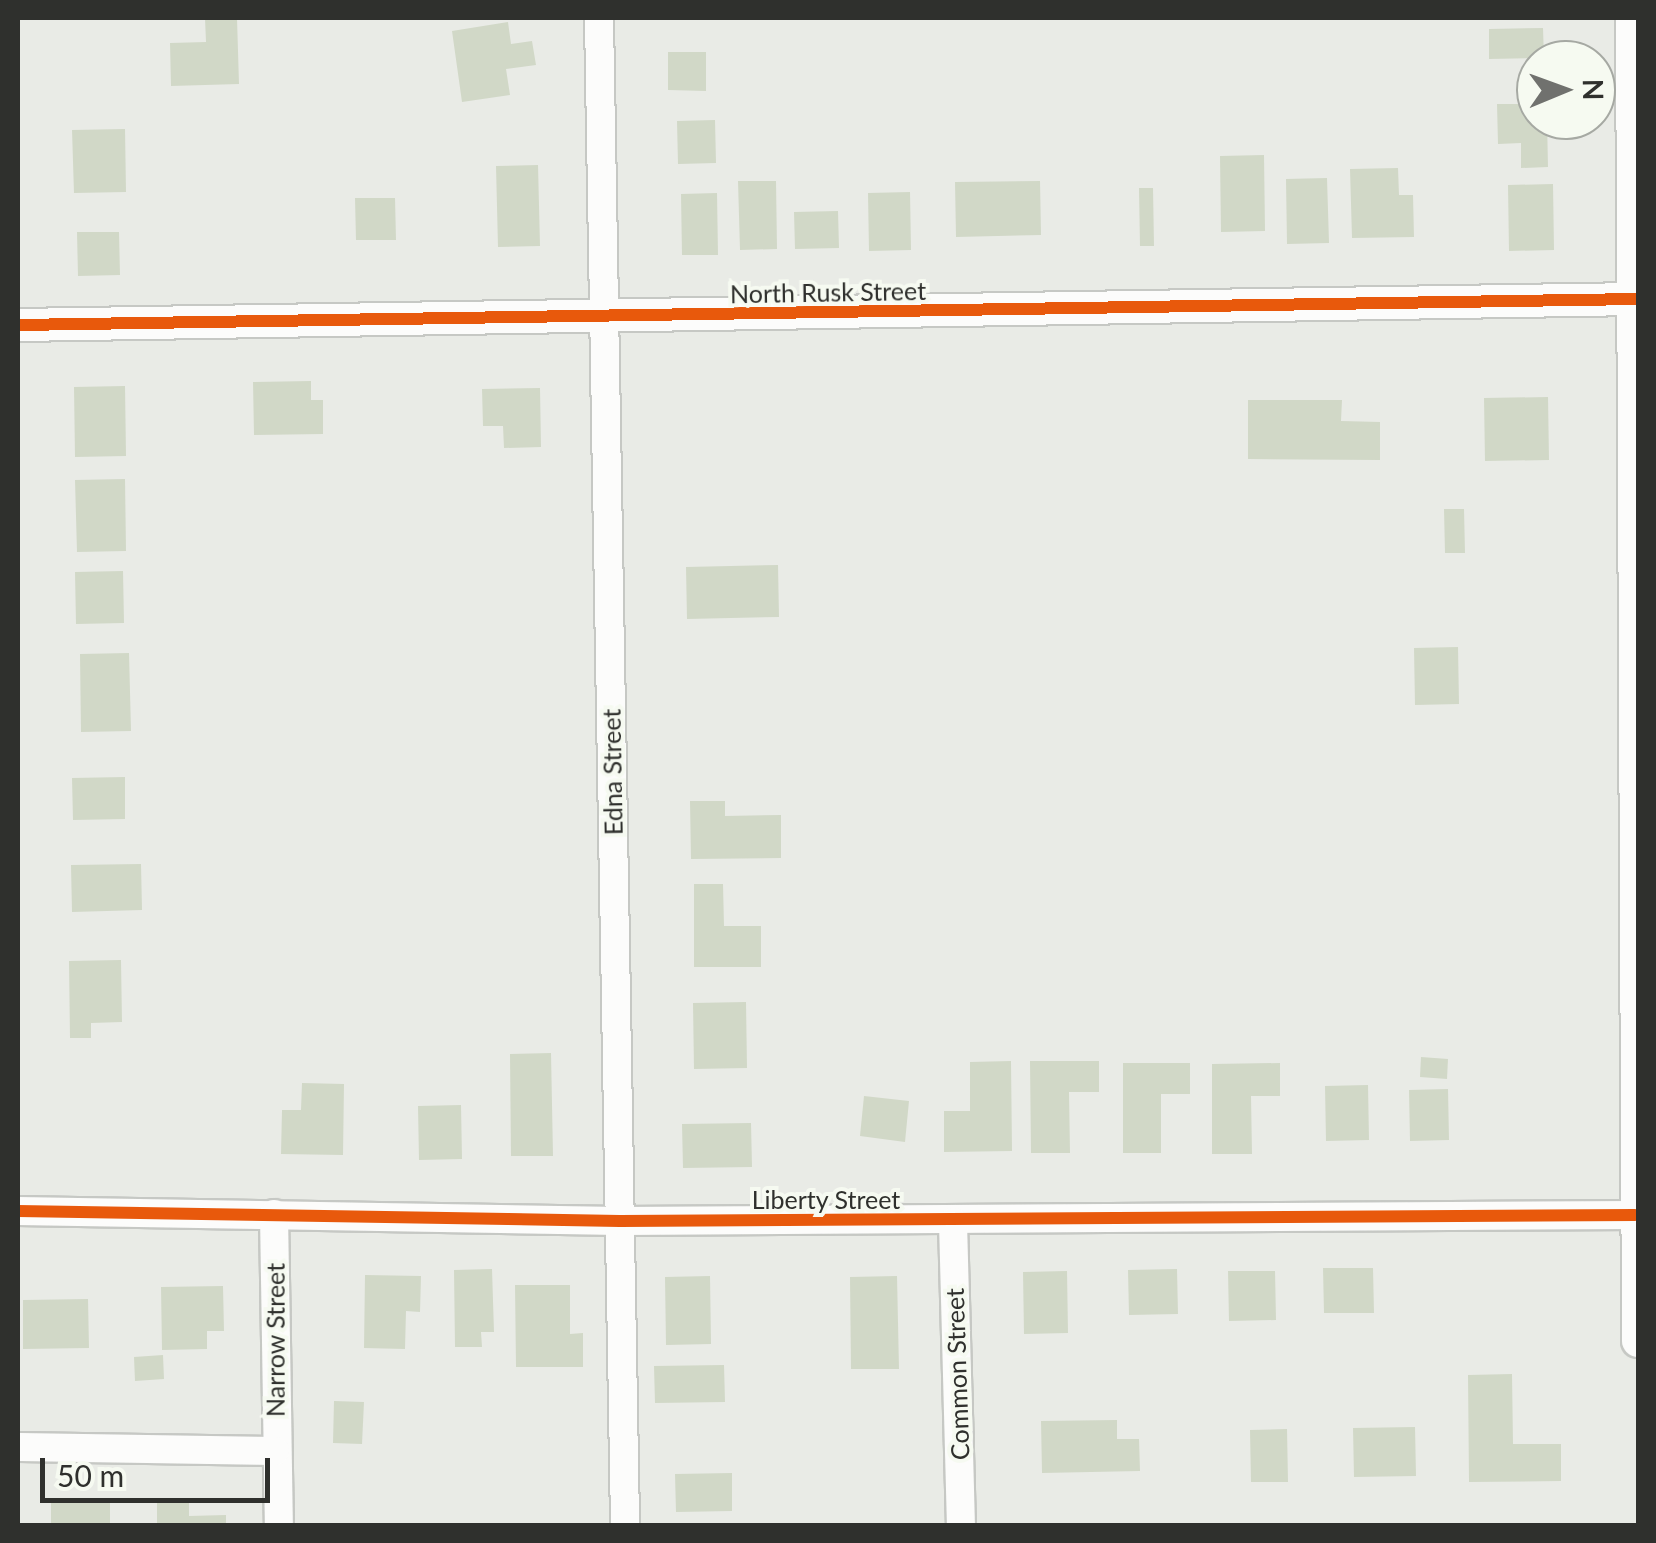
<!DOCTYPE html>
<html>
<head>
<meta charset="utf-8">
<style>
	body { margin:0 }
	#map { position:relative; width:1656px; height:1543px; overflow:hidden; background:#e9ebe6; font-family:Lato,sans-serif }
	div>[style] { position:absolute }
	.building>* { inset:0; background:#d1d8c7 }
	.roads { filter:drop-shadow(2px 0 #c6c8c4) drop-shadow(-2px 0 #c6c8c4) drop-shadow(0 2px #c6c8c4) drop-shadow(0 -2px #c6c8c4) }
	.minor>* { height:28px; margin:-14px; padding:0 14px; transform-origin:14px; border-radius:14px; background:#fcfcfb }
	.tertiary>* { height:32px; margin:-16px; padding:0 16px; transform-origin:16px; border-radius:16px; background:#fcfcfb }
	.cycleway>* { height:12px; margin:-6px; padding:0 6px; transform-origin:6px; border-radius:6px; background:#e8590c }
	span { translate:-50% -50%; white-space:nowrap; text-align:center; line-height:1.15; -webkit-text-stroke:8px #f6faf1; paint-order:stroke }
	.street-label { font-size:25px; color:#2f302d }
	.frame { position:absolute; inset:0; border:20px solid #2f302d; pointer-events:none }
	.north { position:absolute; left:1516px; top:40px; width:100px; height:100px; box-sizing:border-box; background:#f6faf1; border:2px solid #a6a9a3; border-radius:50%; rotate:89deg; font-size:28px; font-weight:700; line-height:40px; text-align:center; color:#2f302d }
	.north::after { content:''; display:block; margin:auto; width:35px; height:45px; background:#70716e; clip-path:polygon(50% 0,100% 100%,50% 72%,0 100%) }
	.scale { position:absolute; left:40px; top:1458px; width:230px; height:45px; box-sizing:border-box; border:5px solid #2f302d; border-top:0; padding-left:12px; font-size:30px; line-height:35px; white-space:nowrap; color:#2f302d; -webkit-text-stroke:8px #f6faf1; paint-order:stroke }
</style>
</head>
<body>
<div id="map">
	<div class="building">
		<i style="clip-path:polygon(205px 18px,237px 18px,239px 84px,171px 86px,170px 43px,206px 42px)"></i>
		<i style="clip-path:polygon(508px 22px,511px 44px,532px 41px,536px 65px,506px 69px,510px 95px,462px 102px,452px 31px)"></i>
		<i style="clip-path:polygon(1543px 28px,1544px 58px,1489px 59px,1489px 29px)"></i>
		<i style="clip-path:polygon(668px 52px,706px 52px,706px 91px,668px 90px)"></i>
		<i style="clip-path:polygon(1497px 104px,1536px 104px,1536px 120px,1547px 120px,1548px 167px,1521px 168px,1521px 143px,1498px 144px)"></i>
		<i style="clip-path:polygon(715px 120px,716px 163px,678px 164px,677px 121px)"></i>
		<i style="clip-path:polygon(125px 129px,126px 192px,74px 193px,72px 130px)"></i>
		<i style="clip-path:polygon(1264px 155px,1265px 231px,1221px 232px,1220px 156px)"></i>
		<i style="clip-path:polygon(538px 165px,540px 246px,498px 247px,496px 166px)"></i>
		<i style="clip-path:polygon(1398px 168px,1399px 195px,1413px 195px,1414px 237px,1352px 238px,1350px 169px)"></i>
		<i style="clip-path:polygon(1327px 178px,1329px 243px,1287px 244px,1286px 179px)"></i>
		<i style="clip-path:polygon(738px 181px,776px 181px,777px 249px,740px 250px)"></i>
		<i style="clip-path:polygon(1040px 181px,1041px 235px,956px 237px,955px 182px)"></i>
		<i style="clip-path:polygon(1553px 184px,1554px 250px,1509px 251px,1508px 185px)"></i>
		<i style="clip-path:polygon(1139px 188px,1153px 188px,1154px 246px,1140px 246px)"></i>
		<i style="clip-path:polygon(910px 192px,911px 250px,869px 251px,868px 193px)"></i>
		<i style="clip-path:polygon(717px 193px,718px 255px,682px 255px,681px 194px)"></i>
		<i style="clip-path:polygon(355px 198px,395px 198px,396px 240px,356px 240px)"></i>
		<i style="clip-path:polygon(838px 211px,839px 248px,795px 249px,794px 212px)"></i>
		<i style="clip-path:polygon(77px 232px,119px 232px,120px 275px,78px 276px)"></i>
		<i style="clip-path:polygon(311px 381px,311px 400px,323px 400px,323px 434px,254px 435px,253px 382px)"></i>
		<i style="clip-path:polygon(125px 386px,126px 456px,75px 457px,74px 387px)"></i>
		<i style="clip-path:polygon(540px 388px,541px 447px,504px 448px,503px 426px,483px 426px,482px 389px)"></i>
		<i style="clip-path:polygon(1548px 397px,1549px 460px,1485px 461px,1484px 398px)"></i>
		<i style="clip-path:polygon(1248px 400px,1342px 400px,1341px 421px,1380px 422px,1380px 460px,1248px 459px)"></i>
		<i style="clip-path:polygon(125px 479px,126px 551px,77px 552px,75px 480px)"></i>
		<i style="clip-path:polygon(1444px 509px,1464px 509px,1465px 553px,1445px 553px)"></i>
		<i style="clip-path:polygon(778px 565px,779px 617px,687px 619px,686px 567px)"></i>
		<i style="clip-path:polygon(123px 571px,124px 623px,76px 624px,75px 572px)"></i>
		<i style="clip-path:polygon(1458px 647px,1459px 704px,1415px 705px,1414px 648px)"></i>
		<i style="clip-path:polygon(129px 653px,131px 731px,81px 732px,80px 654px)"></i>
		<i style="clip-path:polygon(125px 777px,125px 819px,73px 820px,72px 778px)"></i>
		<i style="clip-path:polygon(690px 801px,725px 801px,725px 816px,781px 815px,781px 858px,691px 859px)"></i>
		<i style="clip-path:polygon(141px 864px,142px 910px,72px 912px,71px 865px)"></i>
		<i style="clip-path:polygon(694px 884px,723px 884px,724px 926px,761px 926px,761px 967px,694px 967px)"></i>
		<i style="clip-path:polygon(121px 960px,122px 1022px,91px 1023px,91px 1038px,70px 1038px,69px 961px)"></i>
		<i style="clip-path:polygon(746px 1002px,747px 1068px,694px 1069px,693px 1003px)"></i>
		<i style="clip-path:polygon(551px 1053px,553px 1156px,511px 1156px,510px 1054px)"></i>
		<i style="clip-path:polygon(1421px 1057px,1448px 1059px,1447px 1079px,1420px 1077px)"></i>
		<i style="clip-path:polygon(1011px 1061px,1012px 1151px,944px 1152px,944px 1111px,970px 1111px,970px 1062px)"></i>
		<i style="clip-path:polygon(1030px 1061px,1099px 1061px,1099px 1092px,1069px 1092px,1070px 1153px,1031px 1153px)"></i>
		<i style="clip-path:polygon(1123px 1063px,1190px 1063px,1190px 1094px,1161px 1094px,1161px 1153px,1123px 1153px)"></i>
		<i style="clip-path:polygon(1280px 1063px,1280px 1096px,1251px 1096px,1252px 1154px,1212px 1154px,1212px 1064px)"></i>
		<i style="clip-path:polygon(302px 1083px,344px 1084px,343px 1155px,281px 1154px,282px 1110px,301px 1110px)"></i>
		<i style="clip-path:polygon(1368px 1085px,1369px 1140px,1326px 1141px,1325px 1086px)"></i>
		<i style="clip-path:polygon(1448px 1089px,1449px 1140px,1410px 1141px,1409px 1090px)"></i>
		<i style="clip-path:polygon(864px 1096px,909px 1101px,905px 1142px,860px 1136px)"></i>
		<i style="clip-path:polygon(461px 1105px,462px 1159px,419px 1160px,418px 1106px)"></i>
		<i style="clip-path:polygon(751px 1123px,752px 1167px,683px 1168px,682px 1124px)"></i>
		<i style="clip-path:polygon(1323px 1268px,1373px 1268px,1374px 1313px,1324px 1313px)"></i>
		<i style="clip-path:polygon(492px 1269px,494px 1332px,481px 1332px,482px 1347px,455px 1347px,454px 1270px)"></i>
		<i style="clip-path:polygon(1177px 1269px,1178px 1314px,1129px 1315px,1128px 1270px)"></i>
		<i style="clip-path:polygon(1067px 1271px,1068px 1333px,1024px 1334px,1023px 1272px)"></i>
		<i style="clip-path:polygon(1228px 1271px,1275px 1271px,1276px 1320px,1229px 1321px)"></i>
		<i style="clip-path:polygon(365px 1275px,421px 1276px,420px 1312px,406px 1311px,405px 1349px,364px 1348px)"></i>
		<i style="clip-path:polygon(710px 1276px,711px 1344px,666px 1345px,665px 1277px)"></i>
		<i style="clip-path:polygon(897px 1276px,899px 1369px,851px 1369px,850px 1277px)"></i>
		<i style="clip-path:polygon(515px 1285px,570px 1285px,570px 1334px,583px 1333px,583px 1367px,516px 1367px)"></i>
		<i style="clip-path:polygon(223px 1286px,224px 1331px,207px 1331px,207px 1349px,162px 1350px,161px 1287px)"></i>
		<i style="clip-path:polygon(88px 1299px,89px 1348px,23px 1349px,23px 1300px)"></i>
		<i style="clip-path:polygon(163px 1355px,164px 1379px,135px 1381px,134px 1357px)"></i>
		<i style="clip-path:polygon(724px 1365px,725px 1402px,655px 1403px,654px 1366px)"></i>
		<i style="clip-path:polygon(1512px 1374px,1513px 1444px,1561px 1444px,1561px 1481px,1469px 1482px,1468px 1375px)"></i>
		<i style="clip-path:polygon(334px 1401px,364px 1402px,362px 1444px,333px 1443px)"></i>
		<i style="clip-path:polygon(1117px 1420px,1117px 1439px,1139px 1439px,1140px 1471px,1042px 1473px,1041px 1421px)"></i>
		<i style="clip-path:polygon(1415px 1427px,1416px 1476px,1354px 1477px,1353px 1428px)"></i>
		<i style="clip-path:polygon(1287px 1429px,1288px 1482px,1251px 1482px,1250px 1430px)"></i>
		<i style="clip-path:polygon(732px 1473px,732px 1511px,676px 1512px,675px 1474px)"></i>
		<i style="clip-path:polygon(110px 1502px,110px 1526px,51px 1526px,51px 1503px)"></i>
		<i style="clip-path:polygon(157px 1502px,189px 1502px,189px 1516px,226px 1515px,226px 1526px,157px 1526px)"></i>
	</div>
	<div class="roads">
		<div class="minor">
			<i style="left:599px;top:18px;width:1508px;rotate:89.01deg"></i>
			<i style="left:18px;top:1211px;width:602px;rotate:0.95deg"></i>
			<i style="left:620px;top:1221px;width:1015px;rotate:-0.34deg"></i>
			<i style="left:274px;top:1214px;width:312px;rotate:89.1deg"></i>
			<i style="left:953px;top:1222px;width:304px;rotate:88.5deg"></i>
			<i style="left:18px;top:1447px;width:257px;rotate:0.9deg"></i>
		</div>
		<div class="tertiary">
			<i style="left:1632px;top:18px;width:1323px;rotate:89.74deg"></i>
			<i style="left:18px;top:325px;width:1620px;rotate:-0.92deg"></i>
		</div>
	</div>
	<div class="cycleway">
		<i style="left:18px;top:325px;width:1620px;rotate:-0.92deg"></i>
		<i style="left:18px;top:1211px;width:602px;rotate:0.95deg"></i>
		<i style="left:620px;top:1221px;width:1015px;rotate:-0.34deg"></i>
	</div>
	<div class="street-label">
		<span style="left:828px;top:292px;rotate:-1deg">North Rusk Street</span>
		<span style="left:612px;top:772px;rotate:-91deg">Edna Street</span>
		<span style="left:826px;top:1199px">Liberty Street</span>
		<span style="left:275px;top:1340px;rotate:-90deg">Narrow Street</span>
		<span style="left:957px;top:1374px;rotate:-92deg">Common Street</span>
	</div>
	<div class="frame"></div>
	<div class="north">N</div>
	<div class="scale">50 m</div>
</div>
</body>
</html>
